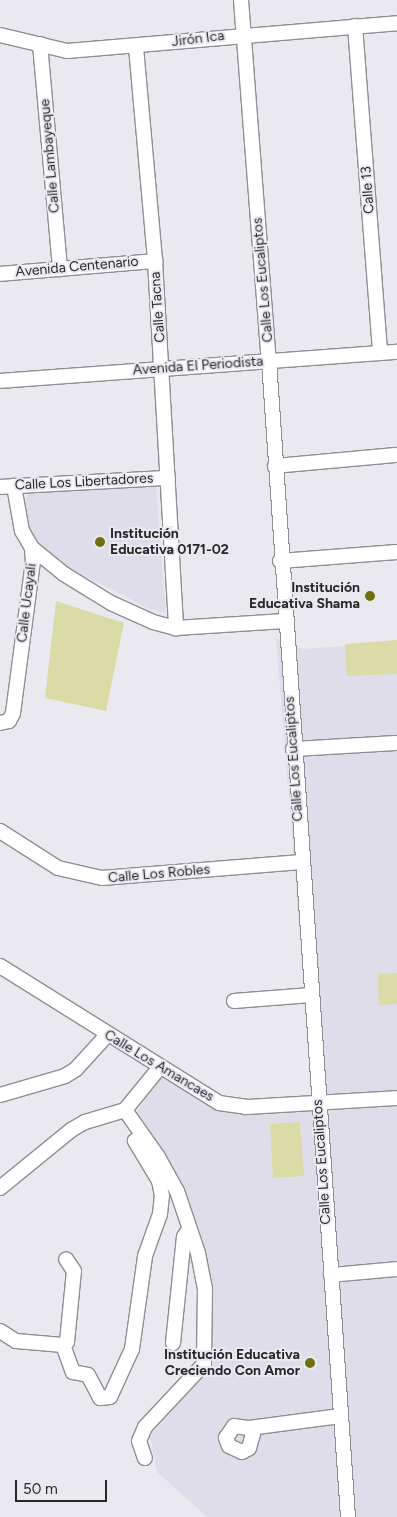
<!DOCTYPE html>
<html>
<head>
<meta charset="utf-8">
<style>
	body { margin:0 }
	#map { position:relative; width:397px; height:1517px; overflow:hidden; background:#ebe9f0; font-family:Figtree,sans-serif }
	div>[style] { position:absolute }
	.built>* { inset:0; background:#e0ddeb }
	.green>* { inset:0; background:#dbdba7 }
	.roads { filter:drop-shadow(1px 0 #8f8e94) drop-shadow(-1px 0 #8f8e94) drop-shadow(0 1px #8f8e94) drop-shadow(0 -1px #8f8e94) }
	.minor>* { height:14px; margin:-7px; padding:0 7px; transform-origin:7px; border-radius:7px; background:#fff }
	.dots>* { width:14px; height:14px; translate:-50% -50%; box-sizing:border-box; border:2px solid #ebe9f0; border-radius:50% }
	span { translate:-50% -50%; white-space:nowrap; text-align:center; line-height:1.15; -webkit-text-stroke:4px #ebe9f0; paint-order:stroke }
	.street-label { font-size:14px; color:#28272a }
	.poi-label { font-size:14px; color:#28272a; font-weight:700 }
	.left { translate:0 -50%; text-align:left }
	.right { translate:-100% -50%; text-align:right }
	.scale { position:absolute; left:15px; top:1480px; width:92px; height:22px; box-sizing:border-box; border:2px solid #28272a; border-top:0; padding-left:6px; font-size:15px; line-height:18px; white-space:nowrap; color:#28272a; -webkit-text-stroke:4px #ebe9f0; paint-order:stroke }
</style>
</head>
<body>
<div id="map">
	<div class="built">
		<i style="clip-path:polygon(156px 485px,166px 613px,149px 609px,48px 557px,29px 528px,24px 503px,29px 492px)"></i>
		<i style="clip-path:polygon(276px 638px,303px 649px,397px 642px,397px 1517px,207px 1517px,157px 1472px,150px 1436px,203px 1373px,209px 1288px,176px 1177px,160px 1146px,135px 1115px,167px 1065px,219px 1096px,247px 1102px,313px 1098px)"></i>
	</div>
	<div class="green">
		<i style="clip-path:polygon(56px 601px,124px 623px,106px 711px,45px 698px)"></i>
		<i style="clip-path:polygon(397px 640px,397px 674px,347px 676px,345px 644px)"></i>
		<i style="clip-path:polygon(397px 973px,397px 1004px,379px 1005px,378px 974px)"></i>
		<i style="clip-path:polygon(300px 1122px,304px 1176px,273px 1178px,270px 1124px)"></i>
	</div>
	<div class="roads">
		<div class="minor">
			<i style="left:241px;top:0;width:362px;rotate:85.6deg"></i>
			<i style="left:269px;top:361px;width:1159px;rotate:86.09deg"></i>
			<i style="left:355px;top:26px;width:328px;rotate:85.6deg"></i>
			<i style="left:0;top:35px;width:69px;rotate:13.4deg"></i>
			<i style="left:67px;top:51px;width:331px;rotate:-4.8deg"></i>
			<i style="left:40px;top:44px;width:226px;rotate:84.9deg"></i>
			<i style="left:136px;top:47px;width:215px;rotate:84.9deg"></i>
			<i style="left:155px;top:261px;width:368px;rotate:86.7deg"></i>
			<i style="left:0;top:274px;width:156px;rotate:-4.8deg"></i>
			<i style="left:0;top:381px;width:398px;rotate:-4.2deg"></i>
			<i style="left:275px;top:466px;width:122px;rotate:-5.2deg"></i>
			<i style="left:0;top:487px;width:168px;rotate:-3.1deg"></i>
			<i style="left:32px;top:548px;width:41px;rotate:39.1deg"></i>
			<i style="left:64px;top:574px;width:55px;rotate:31.7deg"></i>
			<i style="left:111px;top:603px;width:46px;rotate:24.3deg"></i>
			<i style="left:153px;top:622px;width:24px;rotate:15deg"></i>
			<i style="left:176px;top:628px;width:109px;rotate:-3.7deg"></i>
			<i style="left:280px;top:561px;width:117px;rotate:-4.4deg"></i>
			<i style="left:0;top:723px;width:9px;rotate:-13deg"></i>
			<i style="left:9px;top:721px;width:9px;rotate:-63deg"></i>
			<i style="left:13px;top:713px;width:152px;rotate:-82.5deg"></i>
			<i style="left:33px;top:562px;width:14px;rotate:-94deg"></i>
			<i style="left:32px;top:548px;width:20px;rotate:-120deg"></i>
			<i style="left:22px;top:531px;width:46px;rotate:-100.1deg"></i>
			<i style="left:293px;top:749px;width:104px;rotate:-3.3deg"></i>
			<i style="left:0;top:831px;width:69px;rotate:32.5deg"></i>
			<i style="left:58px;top:868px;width:45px;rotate:12.8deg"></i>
			<i style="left:102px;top:878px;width:200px;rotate:-4.6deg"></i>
			<i style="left:0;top:966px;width:258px;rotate:32deg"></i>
			<i style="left:219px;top:1103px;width:27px;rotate:8deg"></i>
			<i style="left:246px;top:1107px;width:151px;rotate:-3.4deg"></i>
			<i style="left:234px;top:1001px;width:77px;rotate:-4.5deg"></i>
			<i style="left:0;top:1095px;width:68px;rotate:-16.3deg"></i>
			<i style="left:65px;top:1076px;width:13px;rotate:-32deg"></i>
			<i style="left:76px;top:1069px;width:46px;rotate:-47.6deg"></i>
			<i style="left:125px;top:1110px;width:57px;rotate:54.9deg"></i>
			<i style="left:158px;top:1157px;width:39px;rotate:61deg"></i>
			<i style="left:177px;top:1191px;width:65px;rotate:71.3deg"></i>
			<i style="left:198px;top:1253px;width:36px;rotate:79deg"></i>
			<i style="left:205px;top:1288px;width:76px;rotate:90.8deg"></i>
			<i style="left:204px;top:1364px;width:86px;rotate:133.1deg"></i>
			<i style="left:145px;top:1427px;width:15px;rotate:113deg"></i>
			<i style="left:139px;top:1441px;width:18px;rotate:71deg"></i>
			<i style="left:0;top:1188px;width:92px;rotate:-39.2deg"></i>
			<i style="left:71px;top:1130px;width:16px;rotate:-30deg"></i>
			<i style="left:85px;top:1122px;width:42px;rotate:-16.7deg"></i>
			<i style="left:125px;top:1110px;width:55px;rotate:-50.9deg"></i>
			<i style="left:331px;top:1275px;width:66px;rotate:-5.2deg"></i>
			<i style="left:0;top:1331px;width:19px;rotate:32deg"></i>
			<i style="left:16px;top:1341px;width:47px;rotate:4.9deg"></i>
			<i style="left:63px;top:1345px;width:5px;rotate:-37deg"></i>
			<i style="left:67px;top:1342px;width:71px;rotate:-84.4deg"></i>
			<i style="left:74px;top:1271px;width:14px;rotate:-124deg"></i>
			<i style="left:173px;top:1343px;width:107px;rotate:-84.1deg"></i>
			<i style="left:184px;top:1237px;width:9px;rotate:-58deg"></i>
			<i style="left:63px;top:1345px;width:29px;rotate:70deg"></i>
			<i style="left:73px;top:1372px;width:15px;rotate:11deg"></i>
			<i style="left:88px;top:1375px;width:26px;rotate:62deg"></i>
			<i style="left:100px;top:1398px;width:10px;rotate:-6deg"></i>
			<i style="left:110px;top:1397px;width:53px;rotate:-65.4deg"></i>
			<i style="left:132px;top:1349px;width:94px;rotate:-82deg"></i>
			<i style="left:145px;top:1256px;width:45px;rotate:-70.3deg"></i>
			<i style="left:160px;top:1214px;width:18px;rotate:-84deg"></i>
			<i style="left:162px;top:1196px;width:15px;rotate:-101deg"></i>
			<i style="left:159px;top:1181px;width:47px;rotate:-121deg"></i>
			<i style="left:249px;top:1428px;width:7px;rotate:56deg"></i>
			<i style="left:253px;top:1434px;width:15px;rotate:106deg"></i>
			<i style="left:249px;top:1448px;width:8px;rotate:150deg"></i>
			<i style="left:242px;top:1452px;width:14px;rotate:-155deg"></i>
			<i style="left:229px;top:1446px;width:9px;rotate:-111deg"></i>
			<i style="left:226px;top:1438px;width:14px;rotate:-56deg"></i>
			<i style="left:234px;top:1426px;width:15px;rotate:8deg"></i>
			<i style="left:249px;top:1428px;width:92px;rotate:-7.5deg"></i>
		</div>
	</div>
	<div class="dots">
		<i style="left:100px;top:542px;background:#706e0e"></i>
		<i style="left:370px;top:596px;background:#706e0e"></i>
		<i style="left:310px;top:1363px;background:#706e0e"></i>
	</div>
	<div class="street-label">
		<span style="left:198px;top:39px;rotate:-7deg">Jirón Ica</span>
		<span style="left:50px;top:156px;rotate:-95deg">Calle Lambayeque</span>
		<span style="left:368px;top:190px;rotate:-94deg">Calle 13</span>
		<span style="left:77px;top:267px;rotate:-5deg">Avenida Centenario</span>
		<span style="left:263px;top:280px;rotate:-95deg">Calle Los Eucaliptos</span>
		<span style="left:158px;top:307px;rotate:-94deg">Calle Tacna</span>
		<span style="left:198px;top:366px;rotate:-4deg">Avenida El Periodista</span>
		<span style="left:84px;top:482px;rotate:-3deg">Calle Los Libertadores</span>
		<span style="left:27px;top:603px;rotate:-83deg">Calle Ucayali</span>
		<span style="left:294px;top:759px;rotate:-94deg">Calle Los Eucaliptos</span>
		<span style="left:159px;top:874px;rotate:-5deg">Calle Los Robles</span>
		<span style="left:159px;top:1066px;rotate:31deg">Calle Los Amancaes</span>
		<span style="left:322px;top:1162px;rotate:-94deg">Calle Los Eucaliptos</span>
	</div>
	<div class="poi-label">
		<span class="left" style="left:110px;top:542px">Institución<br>Educativa 0171-02</span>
		<span class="right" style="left:360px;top:596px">Institución<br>Educativa Shama</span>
		<span class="right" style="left:300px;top:1363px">Institución Educativa<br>Creciendo Con Amor</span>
	</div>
	<div class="scale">50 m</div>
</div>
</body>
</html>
